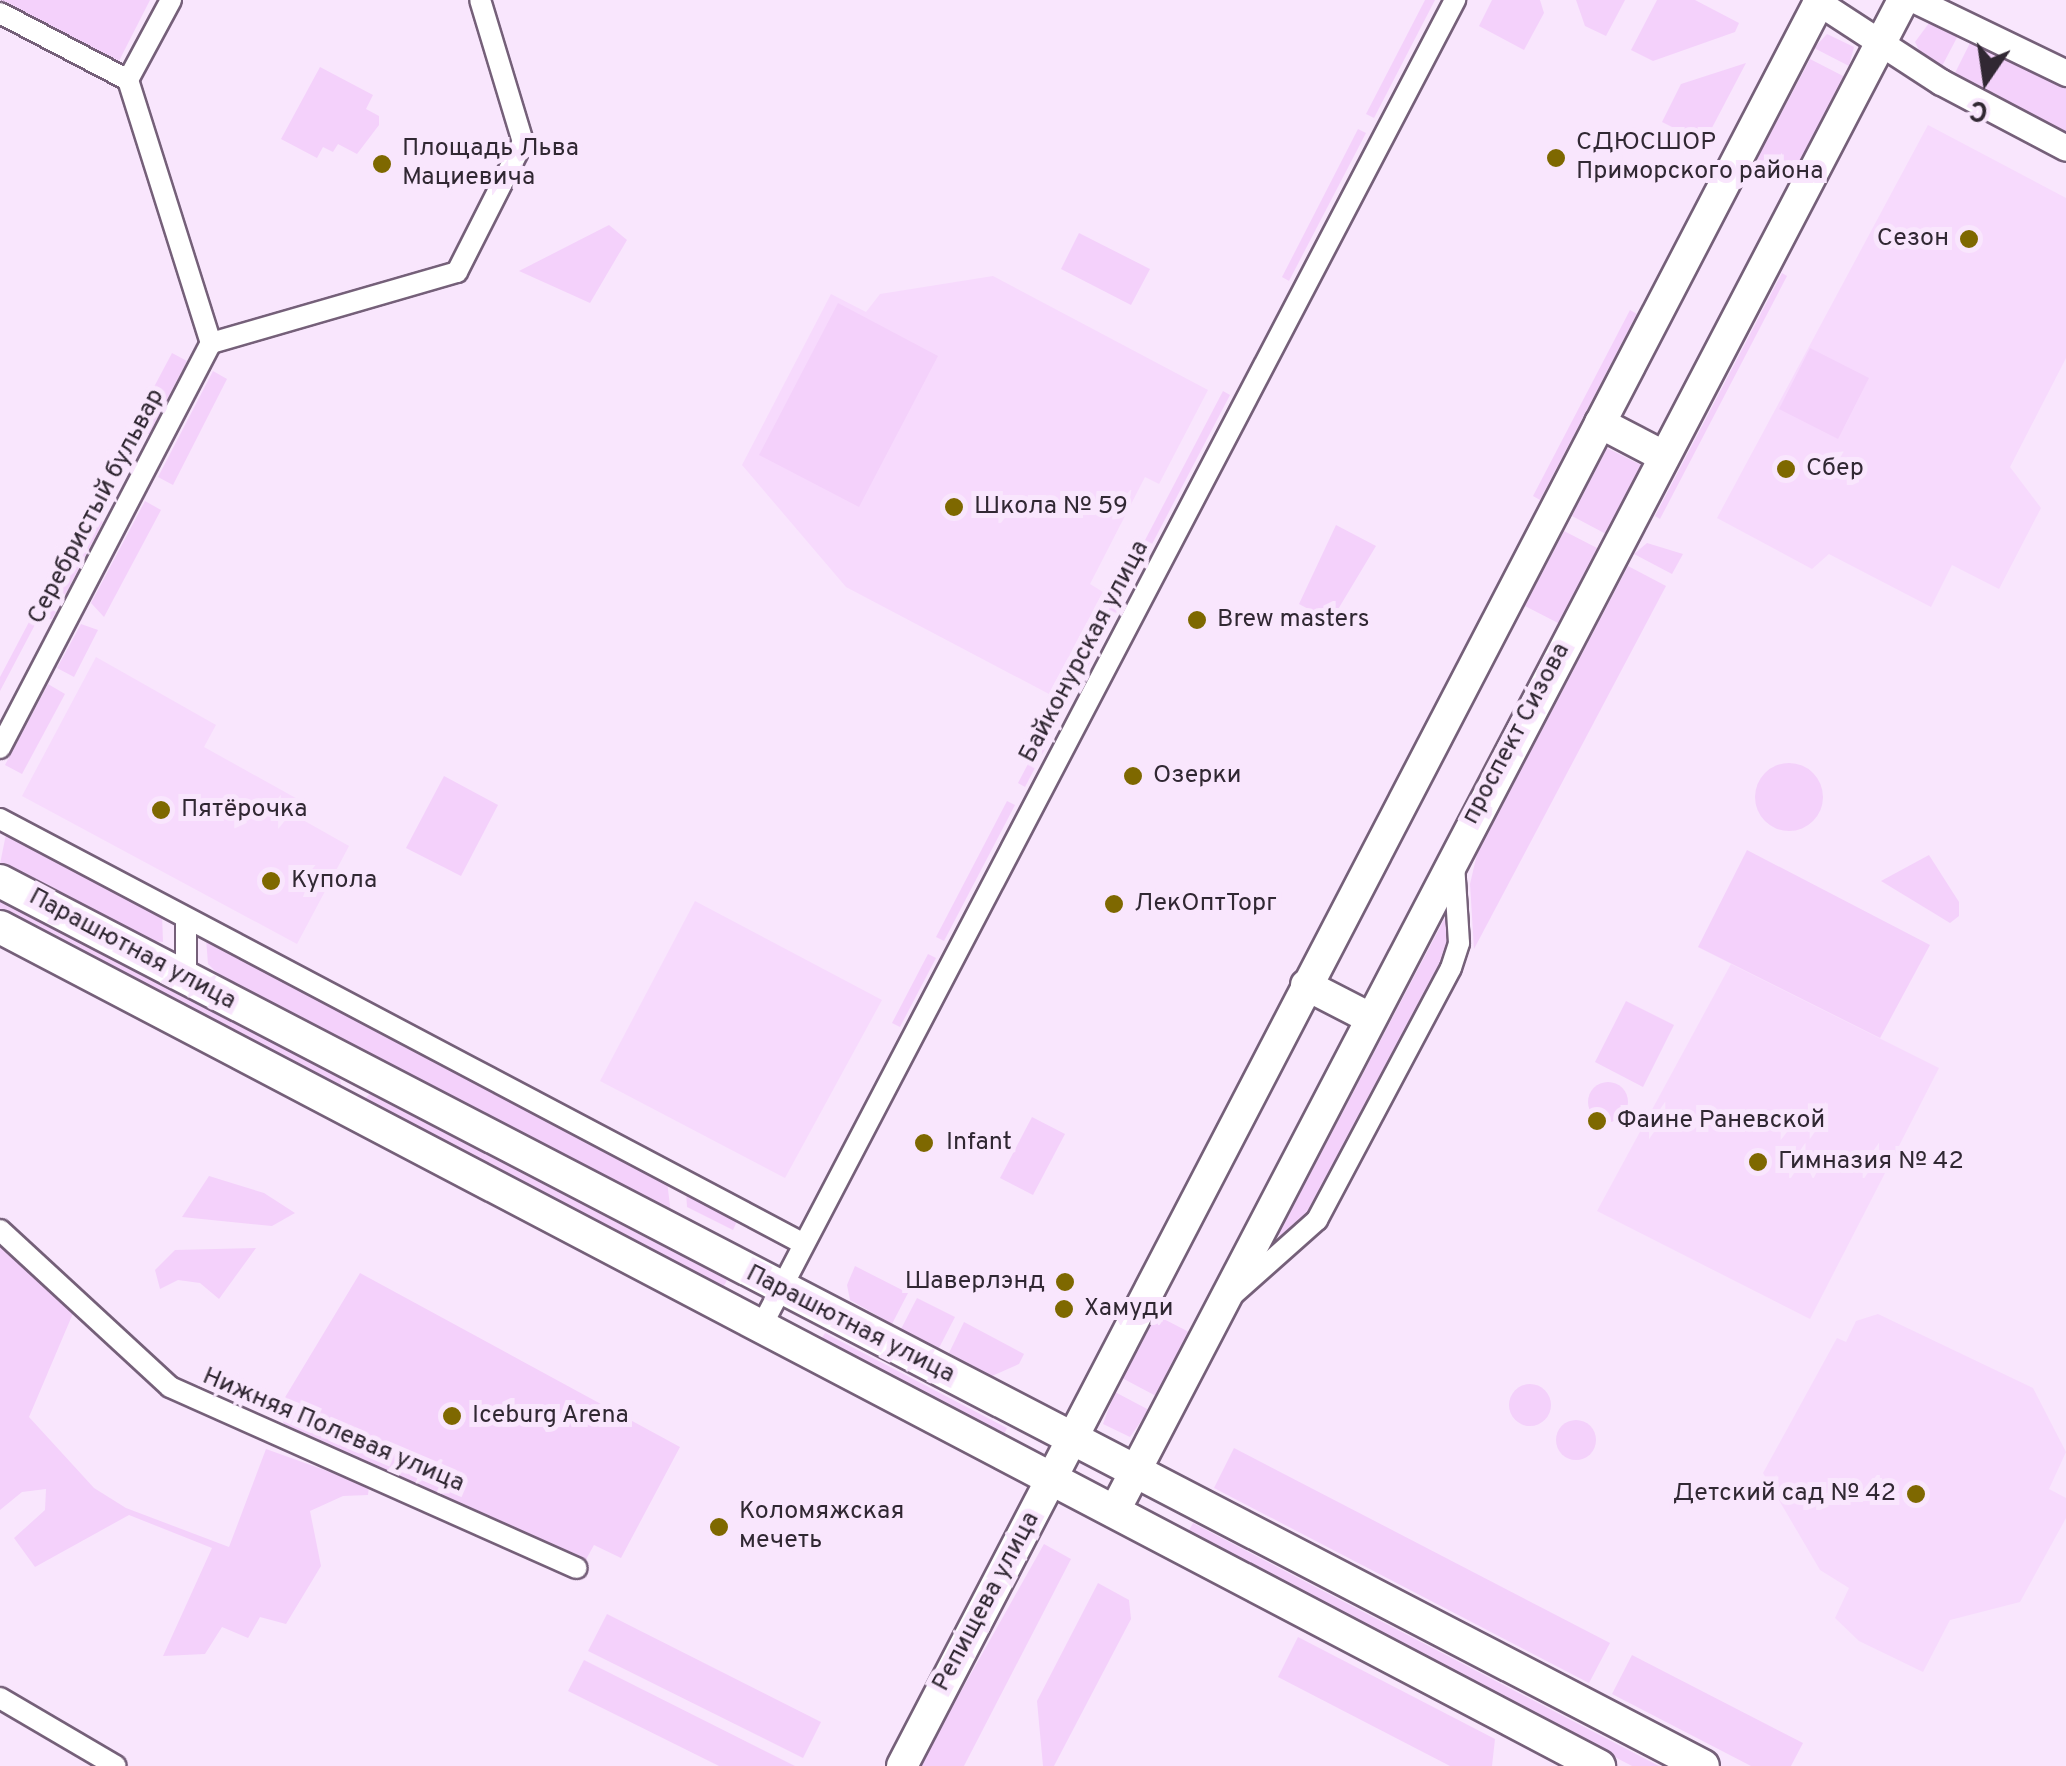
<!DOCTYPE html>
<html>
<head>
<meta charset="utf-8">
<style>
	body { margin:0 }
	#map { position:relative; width:2066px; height:1766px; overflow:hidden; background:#f9e6fd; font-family:Overpass,sans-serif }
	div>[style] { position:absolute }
	.built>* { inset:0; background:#f7dafd }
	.green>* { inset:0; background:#f4d1fb }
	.round { border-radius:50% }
	.roads { filter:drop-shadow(2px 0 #756079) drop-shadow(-2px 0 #756079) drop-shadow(0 2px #756079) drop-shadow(0 -2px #756079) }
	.minor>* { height:20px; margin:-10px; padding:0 10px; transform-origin:10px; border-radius:10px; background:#fff }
	.tertiary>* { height:25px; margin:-12.5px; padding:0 12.5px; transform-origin:12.5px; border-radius:12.5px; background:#fff }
	.secondary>* { height:30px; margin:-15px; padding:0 15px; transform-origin:15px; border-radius:15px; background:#fff }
	.primary>* { height:32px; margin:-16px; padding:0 16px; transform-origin:16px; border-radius:16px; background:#fff }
	.dots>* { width:28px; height:28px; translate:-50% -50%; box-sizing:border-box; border:5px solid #f9e6fd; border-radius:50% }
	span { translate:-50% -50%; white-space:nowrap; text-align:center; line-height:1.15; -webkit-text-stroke:10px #f9e6fd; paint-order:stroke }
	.poi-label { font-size:25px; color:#312833 }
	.left { translate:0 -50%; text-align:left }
	.right { translate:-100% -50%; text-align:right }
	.street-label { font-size:25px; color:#312833 }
	.north { position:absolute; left:1936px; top:30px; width:100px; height:100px; -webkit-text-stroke:8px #f9e6fd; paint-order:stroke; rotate:193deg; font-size:28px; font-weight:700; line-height:40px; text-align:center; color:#312833 }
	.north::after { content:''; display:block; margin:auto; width:35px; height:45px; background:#312833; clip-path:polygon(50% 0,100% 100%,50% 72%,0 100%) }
</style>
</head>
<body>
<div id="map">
	<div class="built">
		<i style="clip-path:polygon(1928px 125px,2066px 198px,2066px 358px,2010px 467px,2041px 508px,1999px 589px,1952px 565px,1931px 607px,1829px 554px,1812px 569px,1717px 518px)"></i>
		<i style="clip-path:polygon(993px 276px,1208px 390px,1159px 484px,1145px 477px,1090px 584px,1103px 592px,1049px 694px,846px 587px,742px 465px,831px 294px,866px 312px,880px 294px)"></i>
		<i style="clip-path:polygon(96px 657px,216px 725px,204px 747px,310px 806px,303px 820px,349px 846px,297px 944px,22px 796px)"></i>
		<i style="clip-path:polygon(695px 901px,882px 1000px,785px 1178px,600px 1081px)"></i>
		<i style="clip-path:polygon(1731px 964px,1939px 1068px,1810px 1319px,1597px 1211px)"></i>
		<i style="clip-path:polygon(1878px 1314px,2033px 1388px,2066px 1452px,2049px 1489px,2066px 1498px,2066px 1518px,2020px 1602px,1950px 1620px,1923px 1672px,1859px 1641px,1835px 1618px,1849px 1588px,1820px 1570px,1763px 1473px,1837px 1338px,1846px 1342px,1856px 1321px)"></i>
	</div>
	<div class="green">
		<i style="clip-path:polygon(0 0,150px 0,119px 61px)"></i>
		<i style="clip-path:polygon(1425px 0,1435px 0,1374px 118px,1366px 114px)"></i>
		<i style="clip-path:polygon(1492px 0,1540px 0,1544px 13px,1524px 50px,1479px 26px)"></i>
		<i style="clip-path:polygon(1576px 0,1625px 0,1606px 36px,1585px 26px)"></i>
		<i style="clip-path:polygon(1657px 0,1695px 0,1739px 23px,1735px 32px,1653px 61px,1631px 50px)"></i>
		<i style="clip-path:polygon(1932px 19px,1962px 28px,1941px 68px,1923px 58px,1915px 42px)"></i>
		<i style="clip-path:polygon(1827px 34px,1854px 47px,1849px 66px,1814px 48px)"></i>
		<i style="clip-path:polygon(1974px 35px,2066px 84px,2066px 133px,1954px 75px)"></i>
		<i style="clip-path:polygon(1810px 59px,1845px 77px,1794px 176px,1757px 159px)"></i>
		<i style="clip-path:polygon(1746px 63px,1704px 143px,1662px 122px,1681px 84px)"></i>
		<i style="clip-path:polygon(320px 67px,373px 95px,366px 109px,379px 116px,379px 125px,357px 154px,338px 144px,333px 152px,323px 147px,317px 158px,281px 139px)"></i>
		<i style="clip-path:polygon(1358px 129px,1366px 133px,1289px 281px,1282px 277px)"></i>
		<i style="clip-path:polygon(609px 225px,627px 240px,590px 303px,519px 271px)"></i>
		<i style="clip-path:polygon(1079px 233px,1150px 269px,1131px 305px,1061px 269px)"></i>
		<i style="clip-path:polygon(1782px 273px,1787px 276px,1660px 519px,1655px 516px)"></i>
		<i style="clip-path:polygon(838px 303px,938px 356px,859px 507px,759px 455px)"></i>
		<i style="clip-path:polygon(1630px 310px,1637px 314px,1540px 500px,1533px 496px)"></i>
		<i style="clip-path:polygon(1810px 348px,1869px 378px,1838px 439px,1779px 409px)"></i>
		<i style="clip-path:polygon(172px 353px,187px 361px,149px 434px,128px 436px)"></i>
		<i style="clip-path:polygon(213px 371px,227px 379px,173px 485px,158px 477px)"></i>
		<i style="clip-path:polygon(1223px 391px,1230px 395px,1025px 787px,1018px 783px)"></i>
		<i style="clip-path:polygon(1607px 448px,1641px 465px,1606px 534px,1572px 516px)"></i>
		<i style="clip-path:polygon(145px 501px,161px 510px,104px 617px,91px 603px)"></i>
		<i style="clip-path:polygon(87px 513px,103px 522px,63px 599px,47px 591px)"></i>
		<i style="clip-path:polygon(1336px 525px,1376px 546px,1331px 621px,1299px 604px)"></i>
		<i style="clip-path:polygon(1564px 531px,1599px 549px,1560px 624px,1525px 606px)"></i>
		<i style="clip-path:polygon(1647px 543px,1683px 554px,1672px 574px,1634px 554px)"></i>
		<i style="clip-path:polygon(1628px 566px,1666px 586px,1474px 949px,1470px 884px,1477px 854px)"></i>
		<i style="clip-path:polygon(39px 603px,56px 612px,52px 619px,38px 619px,0 691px,0 677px)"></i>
		<i style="clip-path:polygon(81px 624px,98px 630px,74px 677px,57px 668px)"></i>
		<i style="clip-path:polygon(48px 684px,65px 694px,22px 774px,5px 765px)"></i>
		<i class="round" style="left:1755px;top:763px;width:68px;height:68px"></i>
		<i style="clip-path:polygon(444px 776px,498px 805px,461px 876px,406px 848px)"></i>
		<i style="clip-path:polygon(1007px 801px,1015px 805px,944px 941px,936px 937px)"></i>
		<i style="clip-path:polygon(7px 829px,162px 914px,163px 942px,146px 940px,0 864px)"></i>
		<i style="clip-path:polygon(1747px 850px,1930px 945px,1880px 1038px,1698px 947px)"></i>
		<i style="clip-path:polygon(1929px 855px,1959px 902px,1959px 916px,1950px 923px,1881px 881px)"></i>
		<i style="clip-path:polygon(0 900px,340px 1078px,341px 1086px,0 913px)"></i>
		<i style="clip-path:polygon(1448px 912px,1446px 964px,1312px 1216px,1288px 1236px,1278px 1235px)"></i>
		<i style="clip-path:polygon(206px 938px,667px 1181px,671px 1214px,218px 974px,208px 964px)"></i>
		<i style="clip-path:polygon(928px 954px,936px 958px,900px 1027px,892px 1023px)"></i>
		<i style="clip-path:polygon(1626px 1001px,1674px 1025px,1643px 1087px,1595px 1062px)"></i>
		<i class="round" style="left:1588px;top:1082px;width:40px;height:40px"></i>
		<i style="clip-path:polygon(370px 1094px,727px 1280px,722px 1290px,363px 1100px)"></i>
		<i style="clip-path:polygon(1032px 1117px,1065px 1134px,1033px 1195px,1000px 1178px)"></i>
		<i style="clip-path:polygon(209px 1176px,264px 1193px,295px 1213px,272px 1226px,182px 1217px)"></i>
		<i style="clip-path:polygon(686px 1191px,738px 1219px,733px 1230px,687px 1207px)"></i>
		<i style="clip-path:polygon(0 1247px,74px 1311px,29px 1417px,94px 1488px,126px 1508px,229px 1547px,266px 1449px,369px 1486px,368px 1495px,343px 1496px,310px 1511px,321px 1566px,286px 1624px,260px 1617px,248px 1638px,222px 1627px,205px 1654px,163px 1656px,212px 1548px,129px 1515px,35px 1567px,14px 1538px,45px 1510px,46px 1489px,22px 1492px,0 1510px)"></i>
		<i style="clip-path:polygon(256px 1248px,219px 1299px,200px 1283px,178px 1280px,160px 1289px,155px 1270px,175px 1250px)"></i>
		<i style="clip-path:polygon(855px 1266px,908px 1293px,892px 1324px,850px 1300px,847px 1285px)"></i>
		<i style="clip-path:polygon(360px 1273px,680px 1447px,621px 1558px,594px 1545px,584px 1563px,284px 1424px,278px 1409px)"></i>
		<i style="clip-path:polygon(917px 1298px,955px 1317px,939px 1348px,901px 1329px)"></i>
		<i style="clip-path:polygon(1154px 1314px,1189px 1332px,1156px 1396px,1122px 1378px)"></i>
		<i style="clip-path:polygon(964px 1322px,1024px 1354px,1019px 1364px,992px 1376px,949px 1353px)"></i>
		<i style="clip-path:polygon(825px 1333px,1007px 1428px,1003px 1436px,820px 1341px)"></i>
		<i class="round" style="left:1509px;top:1384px;width:42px;height:42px"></i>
		<i style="clip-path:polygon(1115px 1392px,1149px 1410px,1130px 1437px,1103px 1424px)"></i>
		<i class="round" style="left:1556px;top:1420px;width:40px;height:40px"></i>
		<i style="clip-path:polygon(1234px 1448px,1610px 1643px,1589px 1683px,1214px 1488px)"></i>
		<i style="clip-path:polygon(1193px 1523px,1659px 1766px,1632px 1766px,1187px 1534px)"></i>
		<i style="clip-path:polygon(1044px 1544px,1071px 1559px,964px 1766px,919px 1766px)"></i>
		<i style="clip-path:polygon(1098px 1583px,1129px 1600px,1131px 1619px,1054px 1766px,1043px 1766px,1037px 1701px)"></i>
		<i style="clip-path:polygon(607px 1614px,821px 1722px,803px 1758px,588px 1651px)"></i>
		<i style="clip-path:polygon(1298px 1637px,1495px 1739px,1492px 1766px,1450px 1766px,1278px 1677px)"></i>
		<i style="clip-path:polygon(1632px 1655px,1803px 1743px,1791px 1766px,1751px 1766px,1612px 1694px)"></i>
		<i style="clip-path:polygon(584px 1660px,795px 1766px,719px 1766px,568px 1691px)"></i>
	</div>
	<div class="roads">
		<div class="minor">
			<i style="left:171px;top:0;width:91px;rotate:118.3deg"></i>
			<i style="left:128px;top:80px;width:276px;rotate:72.5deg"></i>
			<i style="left:0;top:13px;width:144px;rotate:27.6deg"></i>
			<i style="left:211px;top:343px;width:256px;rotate:-16.1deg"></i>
			<i style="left:457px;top:272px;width:146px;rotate:-63.1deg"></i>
			<i style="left:523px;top:142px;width:148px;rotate:-106.8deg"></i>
			<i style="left:0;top:748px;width:457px;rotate:-62.5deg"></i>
			<i style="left:0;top:819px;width:909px;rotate:27.86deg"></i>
			<i style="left:186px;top:919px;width:60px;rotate:90deg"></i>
			<i style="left:0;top:1230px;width:231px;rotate:42.7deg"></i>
			<i style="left:170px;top:1387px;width:445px;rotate:24deg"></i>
			<i style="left:1235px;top:1293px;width:110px;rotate:-41.7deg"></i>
			<i style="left:1317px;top:1220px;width:285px;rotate:-62deg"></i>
			<i style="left:1451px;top:968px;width:26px;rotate:-72deg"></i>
			<i style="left:1459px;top:943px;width:79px;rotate:-93.6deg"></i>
			<i style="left:761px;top:1327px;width:1498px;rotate:-62.39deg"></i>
			<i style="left:0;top:1698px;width:134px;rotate:30.4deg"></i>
		</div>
		<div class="tertiary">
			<i style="left:1815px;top:0;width:150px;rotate:33.1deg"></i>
			<i style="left:1941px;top:82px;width:141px;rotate:27.8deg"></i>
			<i style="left:1915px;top:0;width:168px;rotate:25.8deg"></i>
		</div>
		<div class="secondary">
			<i style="left:1600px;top:423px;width:71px;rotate:27.6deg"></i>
			<i style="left:1306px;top:985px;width:72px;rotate:27.3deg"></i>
			<i style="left:1114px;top:1512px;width:1705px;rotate:-62.44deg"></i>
			<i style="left:902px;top:1766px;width:1990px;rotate:-62.53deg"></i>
		</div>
		<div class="primary">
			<i style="left:0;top:881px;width:1919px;rotate:27.46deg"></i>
			<i style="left:0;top:927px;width:1806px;rotate:27.69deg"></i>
		</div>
	</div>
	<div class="dots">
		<i style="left:1556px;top:158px;background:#7e6800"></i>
		<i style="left:382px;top:164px;background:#7e6800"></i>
		<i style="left:1969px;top:239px;background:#7e6800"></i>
		<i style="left:1786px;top:469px;background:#7e6800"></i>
		<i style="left:954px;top:507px;background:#7e6800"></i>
		<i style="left:1197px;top:620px;background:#7e6800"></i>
		<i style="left:1133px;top:776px;background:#7e6800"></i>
		<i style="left:161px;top:810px;background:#7e6800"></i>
		<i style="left:271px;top:881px;background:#7e6800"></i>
		<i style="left:1114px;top:904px;background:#7e6800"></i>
		<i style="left:1597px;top:1121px;background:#7e6800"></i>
		<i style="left:924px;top:1143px;background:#7e6800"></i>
		<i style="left:1758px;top:1162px;background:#7e6800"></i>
		<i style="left:1065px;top:1282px;background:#7e6800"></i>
		<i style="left:1064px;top:1309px;background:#7e6800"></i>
		<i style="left:452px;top:1416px;background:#7e6800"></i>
		<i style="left:1916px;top:1494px;background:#7e6800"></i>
		<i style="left:719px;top:1527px;background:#7e6800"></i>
	</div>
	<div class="poi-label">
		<span class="left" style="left:1576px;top:158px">СДЮСШОР<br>Приморского района</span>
		<span class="left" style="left:402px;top:164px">Площадь Льва<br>Мациевича</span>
		<span class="right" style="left:1949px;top:239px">Сезон</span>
		<span class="left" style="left:1806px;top:469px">Сбер</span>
		<span class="left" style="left:974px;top:507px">Школа № 59</span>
		<span class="left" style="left:1217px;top:620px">Brew masters</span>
		<span class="left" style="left:1153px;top:776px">Озерки</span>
		<span class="left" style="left:181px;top:810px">Пятёрочка</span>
		<span class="left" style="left:291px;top:881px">Купола</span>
		<span class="left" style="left:1134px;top:904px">ЛекОптТорг</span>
		<span class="left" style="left:1617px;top:1121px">Фаине Раневской</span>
		<span class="left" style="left:946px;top:1143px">Infant</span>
		<span class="left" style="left:1778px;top:1162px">Гимназия № 42</span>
		<span class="right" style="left:1045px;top:1282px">Шаверлэнд</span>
		<span class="left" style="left:1084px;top:1309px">Хамуди</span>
		<span class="left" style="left:472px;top:1416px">Iceburg Arena</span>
		<span class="right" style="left:1896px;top:1494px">Детский сад № 42</span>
		<span class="left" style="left:739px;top:1527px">Коломяжская<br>мечеть</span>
	</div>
	<div class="street-label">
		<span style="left:97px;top:507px;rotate:-62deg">Серебристый бульвар</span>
		<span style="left:1085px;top:652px;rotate:-62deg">Байконурская улица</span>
		<span style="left:1517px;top:734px;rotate:-62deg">проспект Сизова</span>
		<span style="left:132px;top:950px;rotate:28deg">Парашютная улица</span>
		<span style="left:850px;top:1325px;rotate:27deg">Парашютная улица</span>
		<span style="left:333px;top:1431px;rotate:23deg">Нижняя Полевая улица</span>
		<span style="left:987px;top:1602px;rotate:-62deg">Репищева улица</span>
	</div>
	<div class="north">С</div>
</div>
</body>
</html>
